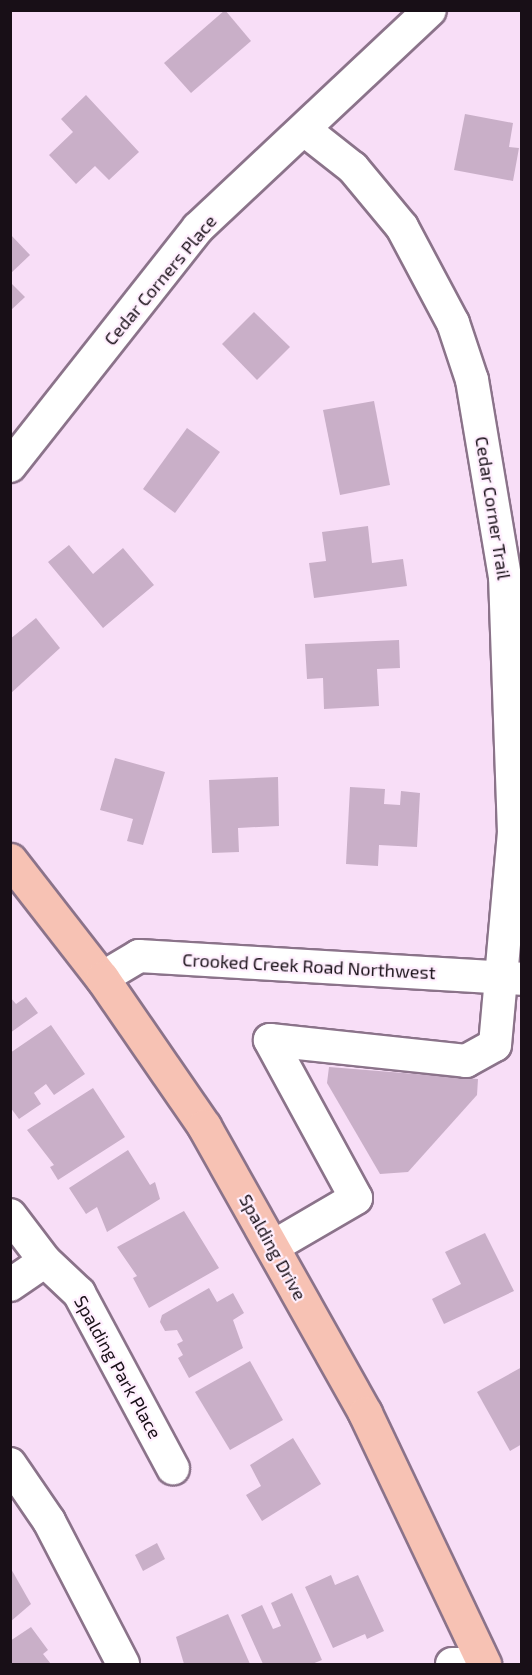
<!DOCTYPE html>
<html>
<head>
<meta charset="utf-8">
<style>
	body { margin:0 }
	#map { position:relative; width:532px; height:1675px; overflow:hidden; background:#f8def7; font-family:"Exo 2",sans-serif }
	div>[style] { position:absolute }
	.building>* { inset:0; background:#c9afc8 }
	.roads { filter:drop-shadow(2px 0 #8b738a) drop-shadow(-2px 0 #8b738a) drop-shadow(0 2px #8b738a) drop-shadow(0 -2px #8b738a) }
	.minor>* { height:32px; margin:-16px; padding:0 16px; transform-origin:16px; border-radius:16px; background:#fff }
	.major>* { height:33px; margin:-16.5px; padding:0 16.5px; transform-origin:16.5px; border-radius:16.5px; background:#f7c2b4 }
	span { translate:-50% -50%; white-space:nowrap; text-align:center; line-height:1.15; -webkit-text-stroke:4.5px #ffeffe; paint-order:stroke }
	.street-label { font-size:18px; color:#180f17 }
	.frame { position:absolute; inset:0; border:12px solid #180f17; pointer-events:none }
</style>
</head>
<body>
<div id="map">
	<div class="building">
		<i style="clip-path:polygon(225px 10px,251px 41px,191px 93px,164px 63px)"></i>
		<i style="clip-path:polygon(86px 95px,139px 152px,109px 180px,95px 166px,76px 184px,49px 155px,73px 132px,61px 119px)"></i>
		<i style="clip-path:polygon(465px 114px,513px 123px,509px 147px,519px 148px,513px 181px,454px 170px)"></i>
		<i style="clip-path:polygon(10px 234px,30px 255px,10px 274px)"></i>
		<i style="clip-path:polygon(10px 282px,25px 297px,10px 311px)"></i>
		<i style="clip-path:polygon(254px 312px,290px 347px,257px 380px,222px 344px)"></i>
		<i style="clip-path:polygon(374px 401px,390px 485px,340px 495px,323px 410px)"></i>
		<i style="clip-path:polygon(187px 428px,220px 452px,175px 513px,143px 489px)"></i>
		<i style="clip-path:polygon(368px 526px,372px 563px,403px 559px,407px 586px,314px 598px,309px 563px,326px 561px,322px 532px)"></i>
		<i style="clip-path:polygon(69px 545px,93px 574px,123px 548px,154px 585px,103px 628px,48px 562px)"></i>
		<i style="clip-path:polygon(36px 618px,60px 648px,10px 694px,10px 639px)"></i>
		<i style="clip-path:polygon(399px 640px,400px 668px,377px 669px,379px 706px,324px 709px,323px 678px,307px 679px,305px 644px)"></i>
		<i style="clip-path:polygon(115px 758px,165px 772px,143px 845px,127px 841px,133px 819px,100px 810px)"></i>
		<i style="clip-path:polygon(278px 777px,279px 826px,238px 828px,239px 852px,212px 853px,209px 780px)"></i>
		<i style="clip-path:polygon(350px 787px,385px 789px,384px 804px,400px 805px,401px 791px,420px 793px,417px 847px,379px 845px,378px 866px,346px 864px)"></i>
		<i style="clip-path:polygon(10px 997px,16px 1004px,26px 997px,38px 1013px,10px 1033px)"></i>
		<i style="clip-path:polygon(51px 1025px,85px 1074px,54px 1095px,46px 1084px,34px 1093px,41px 1104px,19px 1119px,10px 1107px,10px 1053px)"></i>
		<i style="clip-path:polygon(329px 1067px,478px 1079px,477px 1095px,408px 1172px,380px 1174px,327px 1083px)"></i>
		<i style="clip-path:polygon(93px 1088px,125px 1137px,58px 1180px,50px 1167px,54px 1165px,27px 1130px)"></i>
		<i style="clip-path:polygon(128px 1150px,150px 1185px,155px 1182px,160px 1199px,107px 1232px,97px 1207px,86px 1214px,69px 1188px)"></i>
		<i style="clip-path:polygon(184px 1211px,219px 1268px,149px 1308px,133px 1278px,137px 1276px,117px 1247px)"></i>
		<i style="clip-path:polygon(485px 1233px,514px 1291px,444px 1324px,432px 1299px,461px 1284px,445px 1252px)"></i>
		<i style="clip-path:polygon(209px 1288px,217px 1302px,233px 1293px,244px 1313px,233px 1320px,243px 1348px,189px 1378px,178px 1358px,183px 1355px,177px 1344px,183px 1341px,177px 1330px,165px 1331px,160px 1322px,162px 1315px)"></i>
		<i style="clip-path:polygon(250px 1361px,283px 1420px,230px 1450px,195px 1392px)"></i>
		<i style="clip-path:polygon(522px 1367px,522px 1444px,510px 1451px,477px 1392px)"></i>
		<i style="clip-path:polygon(293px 1438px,321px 1484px,262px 1521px,246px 1495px,261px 1486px,250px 1465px)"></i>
		<i style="clip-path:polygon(157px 1543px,165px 1559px,143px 1571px,135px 1555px)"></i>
		<i style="clip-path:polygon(10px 1567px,31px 1604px,10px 1622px)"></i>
		<i style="clip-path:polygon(331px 1575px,335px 1585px,358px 1575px,384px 1631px,367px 1639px,365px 1634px,333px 1648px,305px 1587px)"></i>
		<i style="clip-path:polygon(292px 1593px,322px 1660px,312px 1664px,263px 1664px,241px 1615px,262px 1605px,273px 1629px,281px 1626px,271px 1603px)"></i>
		<i style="clip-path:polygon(228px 1614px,250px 1664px,184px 1664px,176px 1637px)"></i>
		<i style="clip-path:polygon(31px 1627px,48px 1650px,43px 1654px,51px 1664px,10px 1664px,10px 1641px)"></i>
	</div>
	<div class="roads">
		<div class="minor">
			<i style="left:10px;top:466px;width:303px;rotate:-51.7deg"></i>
			<i style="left:198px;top:228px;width:318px;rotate:-43.2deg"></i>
			<i style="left:102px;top:978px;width:43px;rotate:-30.7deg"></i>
			<i style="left:139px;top:956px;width:383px;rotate:3.4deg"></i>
			<i style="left:10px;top:1215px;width:58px;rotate:52.7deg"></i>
			<i style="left:45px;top:1261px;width:47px;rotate:43.3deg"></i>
			<i style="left:79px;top:1293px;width:199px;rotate:61.8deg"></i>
			<i style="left:274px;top:1246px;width:95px;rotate:-30.3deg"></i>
			<i style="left:356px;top:1198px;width:180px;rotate:-118.6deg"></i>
			<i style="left:270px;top:1040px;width:197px;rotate:6.1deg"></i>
			<i style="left:466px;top:1061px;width:33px;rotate:-29deg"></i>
			<i style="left:495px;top:1045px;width:213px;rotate:-84.9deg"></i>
			<i style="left:514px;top:833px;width:256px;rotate:-92deg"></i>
			<i style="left:505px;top:577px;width:200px;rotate:-99.5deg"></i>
			<i style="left:472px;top:380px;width:60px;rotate:-108.4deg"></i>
			<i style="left:453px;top:323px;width:109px;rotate:-118deg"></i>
			<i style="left:402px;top:227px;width:77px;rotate:-129.7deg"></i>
			<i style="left:353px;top:168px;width:60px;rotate:-141.8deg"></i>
			<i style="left:10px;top:1285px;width:42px;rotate:-34.4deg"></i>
			<i style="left:10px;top:1464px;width:69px;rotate:55.6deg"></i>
			<i style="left:49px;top:1521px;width:161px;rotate:62.6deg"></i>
			<i style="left:452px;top:1664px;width:15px"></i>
		</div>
		<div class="major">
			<i style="left:10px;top:860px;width:150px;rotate:52.1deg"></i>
			<i style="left:102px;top:978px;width:180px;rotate:55.4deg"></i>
			<i style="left:204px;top:1126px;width:329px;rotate:60.7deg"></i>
			<i style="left:365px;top:1413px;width:278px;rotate:64.6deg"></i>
		</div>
	</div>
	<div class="street-label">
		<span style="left:160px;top:280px;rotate:-50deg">Cedar Corners Place</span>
		<span style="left:493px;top:508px;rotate:81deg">Cedar Corner Trail</span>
		<span style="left:309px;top:966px;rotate:3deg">Crooked Creek Road Northwest</span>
		<span style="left:273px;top:1247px;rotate:61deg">Spalding Drive</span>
		<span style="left:118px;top:1367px;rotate:61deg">Spalding Park Place</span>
	</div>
	<div class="frame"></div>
</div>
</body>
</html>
